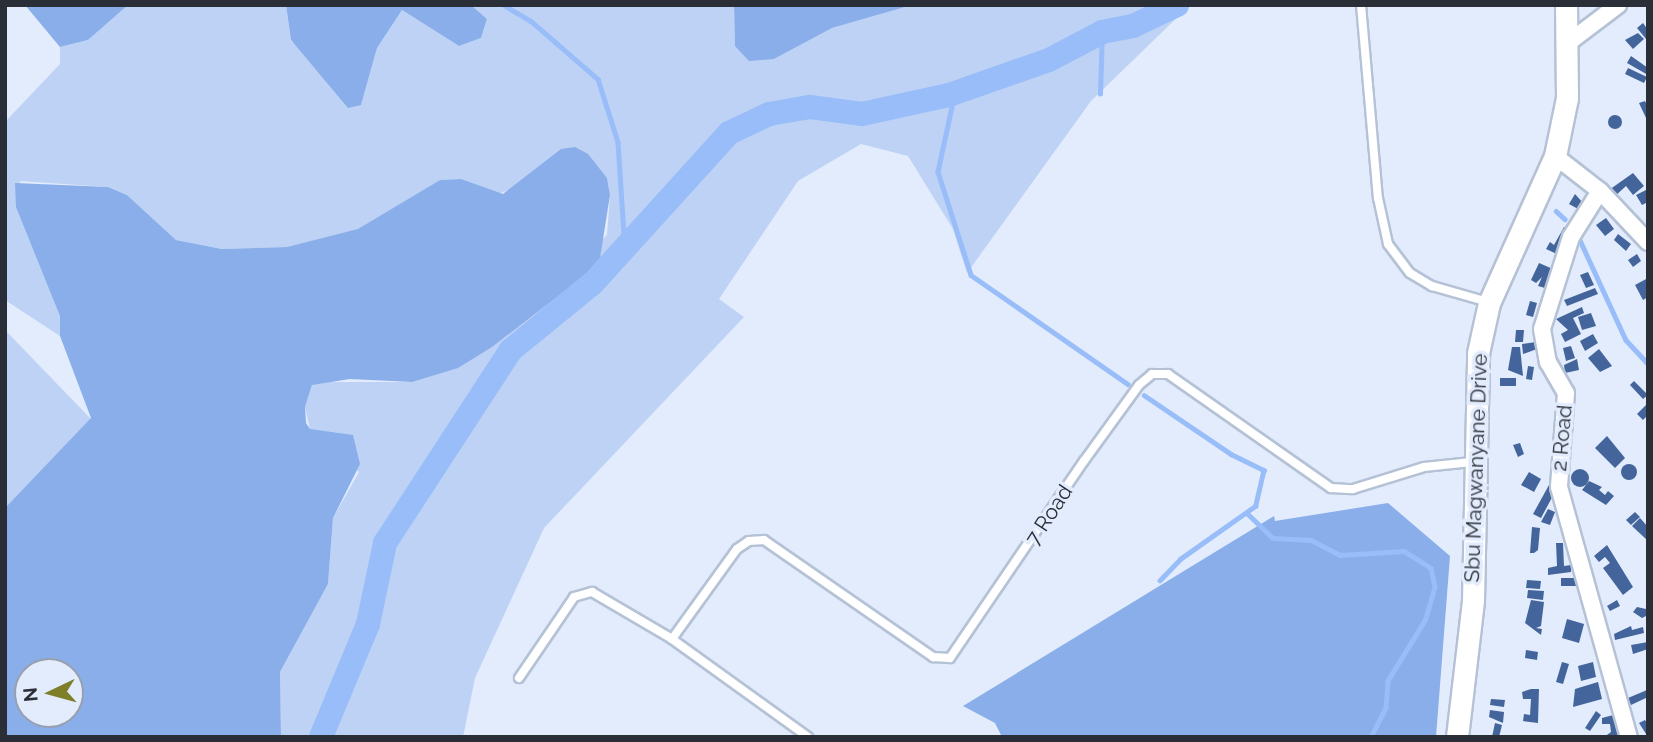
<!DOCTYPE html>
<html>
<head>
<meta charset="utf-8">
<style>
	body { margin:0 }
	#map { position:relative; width:1653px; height:742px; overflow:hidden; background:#e2ecfd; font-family:Raleway,sans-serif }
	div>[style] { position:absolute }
	.green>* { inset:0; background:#bdd2f4 }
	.forest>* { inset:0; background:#8aaeea }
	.stream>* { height:4.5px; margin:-2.25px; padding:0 2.25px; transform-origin:2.25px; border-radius:2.25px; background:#98bdf9 }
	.river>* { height:24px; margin:-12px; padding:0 12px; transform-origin:12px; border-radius:12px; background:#98bdf9 }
	.building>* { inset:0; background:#43659b }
	.round { border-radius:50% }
	.roads { filter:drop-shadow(2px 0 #b5c2d6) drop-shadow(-2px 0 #b5c2d6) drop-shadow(0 2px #b5c2d6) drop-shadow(0 -2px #b5c2d6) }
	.service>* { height:8px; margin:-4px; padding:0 4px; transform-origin:4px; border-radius:4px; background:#fff }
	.minor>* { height:16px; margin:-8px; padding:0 8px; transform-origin:8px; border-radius:8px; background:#fff }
	.secondary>* { height:21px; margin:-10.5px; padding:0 10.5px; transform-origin:10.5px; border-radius:10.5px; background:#fff }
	span { translate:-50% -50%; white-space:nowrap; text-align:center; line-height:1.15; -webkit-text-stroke:7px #e2ecfd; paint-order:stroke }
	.street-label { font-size:21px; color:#2a2e36 }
	.frame { position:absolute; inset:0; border:7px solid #2a2e36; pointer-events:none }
	.north { position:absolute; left:14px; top:658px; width:70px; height:70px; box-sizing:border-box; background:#e2ecfd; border:2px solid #98a0ad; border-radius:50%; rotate:265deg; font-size:19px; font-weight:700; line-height:28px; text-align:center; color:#2a2e36 }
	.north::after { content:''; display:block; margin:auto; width:24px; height:32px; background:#7e7f28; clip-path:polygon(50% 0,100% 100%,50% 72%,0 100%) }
</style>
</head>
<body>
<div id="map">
	<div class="green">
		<i style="clip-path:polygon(128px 5px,286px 5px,291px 41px,361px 105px,377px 48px,402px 10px,459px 46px,481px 38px,487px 19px,471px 5px,734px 5px,735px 46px,774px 59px,832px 28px,912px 5px,1190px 5px,1091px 101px,967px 273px,953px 229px,908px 156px,861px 144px,798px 181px,719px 299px,744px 317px,544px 528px,475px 678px,463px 737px,281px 737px,280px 672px,328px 584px,333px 518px,359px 472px,310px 429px,305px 407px,312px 385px,318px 382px,412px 382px,492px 347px,607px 235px,610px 195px,607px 178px,515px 188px,495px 195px,461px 179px,440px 180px,358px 230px,287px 247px,222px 249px,176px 240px,127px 195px,108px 187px,20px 181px,37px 254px,60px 316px,60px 336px,5px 300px,5px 122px,60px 64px,60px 47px,88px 40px)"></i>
		<i style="clip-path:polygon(5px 330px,91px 419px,5px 508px)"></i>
	</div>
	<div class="forest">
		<i style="clip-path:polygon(25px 5px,128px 5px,88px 40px,60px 47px)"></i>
		<i style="clip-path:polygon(286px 5px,471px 5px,487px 19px,481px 38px,459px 46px,402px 10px,377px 48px,361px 105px,348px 108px,291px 40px)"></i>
		<i style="clip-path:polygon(734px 5px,912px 5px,832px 28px,774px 59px,749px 61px,735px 46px)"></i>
		<i style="clip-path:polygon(evenodd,575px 147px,588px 154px,607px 178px,610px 195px,600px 258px,584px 276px,492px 347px,458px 368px,412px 382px,350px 379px,312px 385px,305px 407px,306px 423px,310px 429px,353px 435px,360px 464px,333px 518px,328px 584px,280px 672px,281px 737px,5px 737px,5px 508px,91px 418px,60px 336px,60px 316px,16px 207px,15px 183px,108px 187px,127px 195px,176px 240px,222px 249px,287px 247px,358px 229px,440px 180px,461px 179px,503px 194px,561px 149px,575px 147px,70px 672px,70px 714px,28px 714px,28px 672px,70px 672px)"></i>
		<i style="clip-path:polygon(1388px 503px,1450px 556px,1436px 737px,1002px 737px,995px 723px,963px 706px,1274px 516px,1275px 521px)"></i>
	</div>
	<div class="stream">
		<i style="left:504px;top:5px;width:31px;rotate:31deg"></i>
		<i style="left:531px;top:21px;width:89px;rotate:40.9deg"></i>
		<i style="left:598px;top:79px;width:66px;rotate:72.4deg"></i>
		<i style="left:618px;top:142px;width:107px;rotate:86.3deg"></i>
		<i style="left:1100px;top:94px;width:62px;rotate:-88.2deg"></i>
		<i style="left:949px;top:95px;width:12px;rotate:76deg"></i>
		<i style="left:952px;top:107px;width:66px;rotate:102.2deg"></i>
		<i style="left:938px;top:172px;width:108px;rotate:72.2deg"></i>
		<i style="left:971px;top:275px;width:191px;rotate:34.8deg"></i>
		<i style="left:1556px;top:211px;width:12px;rotate:42deg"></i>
		<i style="left:1579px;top:238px;width:112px;rotate:65.3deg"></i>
		<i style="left:1626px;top:340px;width:33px;rotate:47deg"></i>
		<i style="left:1144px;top:395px;width:105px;rotate:34.1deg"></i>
		<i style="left:1231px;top:454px;width:37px;rotate:26deg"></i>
		<i style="left:1264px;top:470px;width:37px;rotate:103deg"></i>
		<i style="left:1256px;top:506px;width:92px;rotate:144.8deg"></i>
		<i style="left:1181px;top:559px;width:30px;rotate:134deg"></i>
		<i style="left:1247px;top:513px;width:36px;rotate:44deg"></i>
		<i style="left:1273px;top:538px;width:38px;rotate:3deg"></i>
		<i style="left:1311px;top:540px;width:33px;rotate:27deg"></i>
		<i style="left:1340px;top:555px;width:64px;rotate:-3.6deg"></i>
		<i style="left:1404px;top:551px;width:32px;rotate:32deg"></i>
		<i style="left:1431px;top:568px;width:19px;rotate:78deg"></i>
		<i style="left:1435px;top:587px;width:33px;rotate:106deg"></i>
		<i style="left:1426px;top:619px;width:73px;rotate:121.5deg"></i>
		<i style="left:1388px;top:681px;width:27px;rotate:94deg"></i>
		<i style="left:1386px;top:708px;width:33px;rotate:117deg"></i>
	</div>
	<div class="river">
		<i style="left:321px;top:737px;width:122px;rotate:-67.4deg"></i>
		<i style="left:368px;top:624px;width:83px;rotate:-78.1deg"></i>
		<i style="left:385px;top:543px;width:230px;rotate:-56.9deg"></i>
		<i style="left:511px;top:350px;width:106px;rotate:-39.3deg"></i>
		<i style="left:593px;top:283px;width:202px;rotate:-47.8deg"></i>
		<i style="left:729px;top:133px;width:44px;rotate:-25.4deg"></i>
		<i style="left:769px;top:114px;width:42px;rotate:-9.7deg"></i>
		<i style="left:810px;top:107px;width:52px;rotate:7.7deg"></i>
		<i style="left:862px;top:114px;width:89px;rotate:-12.3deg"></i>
		<i style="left:949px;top:95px;width:106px;rotate:-19.3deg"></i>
		<i style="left:1049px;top:60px;width:60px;rotate:-27.8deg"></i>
		<i style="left:1102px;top:32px;width:32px;rotate:-11deg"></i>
		<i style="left:1133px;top:26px;width:49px;rotate:-25.5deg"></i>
	</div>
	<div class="building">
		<i style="clip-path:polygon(1643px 23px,1648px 30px,1646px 39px,1637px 28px)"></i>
		<i style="clip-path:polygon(1638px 33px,1644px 39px,1633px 49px,1625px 40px)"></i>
		<i style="clip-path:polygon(1631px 56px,1648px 68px,1648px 75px,1627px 63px)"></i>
		<i style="clip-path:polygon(1628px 68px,1647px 77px,1644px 83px,1625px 74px)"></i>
		<i style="clip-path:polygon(1645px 101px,1648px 108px,1646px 118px,1639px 103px)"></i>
		<i class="round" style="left:1608px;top:115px;width:14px;height:14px"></i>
		<i style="clip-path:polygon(1633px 173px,1644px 186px,1633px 195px,1626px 186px,1614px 197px,1609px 190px)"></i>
		<i style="clip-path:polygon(1648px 189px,1648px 202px,1642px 205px,1636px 195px)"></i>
		<i style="clip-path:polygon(1575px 194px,1584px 204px,1580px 210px,1569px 204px)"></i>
		<i style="clip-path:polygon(1606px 218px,1614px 229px,1605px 236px,1596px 225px)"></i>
		<i style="clip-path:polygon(1564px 227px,1571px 230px,1559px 255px,1546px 249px,1550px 242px,1554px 245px)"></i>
		<i style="clip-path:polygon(1618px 234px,1631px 244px,1626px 251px,1614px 240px)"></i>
		<i style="clip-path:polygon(1637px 254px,1641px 261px,1633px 267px,1628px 260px)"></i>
		<i style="clip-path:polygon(1539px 263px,1553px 269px,1545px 288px,1538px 286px,1542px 277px,1536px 283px,1531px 280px)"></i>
		<i style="clip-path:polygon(1588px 272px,1594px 285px,1586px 288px,1580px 275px)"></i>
		<i style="clip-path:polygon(1648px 278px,1648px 297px,1643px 300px,1635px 285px)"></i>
		<i style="clip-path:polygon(1595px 288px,1598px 294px,1567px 306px,1564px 300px)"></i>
		<i style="clip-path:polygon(1530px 301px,1537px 303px,1533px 317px,1526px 315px)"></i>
		<i style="clip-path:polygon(1582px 307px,1584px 313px,1573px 318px,1581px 334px,1565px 342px,1561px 334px,1568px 330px,1556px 319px)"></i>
		<i style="clip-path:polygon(1591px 313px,1596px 326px,1582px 330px,1578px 317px)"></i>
		<i style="clip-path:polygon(1516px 330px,1524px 330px,1523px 342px,1515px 342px)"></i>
		<i style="clip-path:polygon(1593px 334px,1598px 343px,1585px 351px,1580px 341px)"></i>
		<i style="clip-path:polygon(1536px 342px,1537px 349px,1523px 354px,1522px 344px)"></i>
		<i style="clip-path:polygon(1571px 346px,1575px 358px,1566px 361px,1563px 348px)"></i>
		<i style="clip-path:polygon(1512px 347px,1520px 347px,1523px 376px,1508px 370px)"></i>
		<i style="clip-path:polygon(1599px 349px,1612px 366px,1600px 372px,1588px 358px)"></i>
		<i style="clip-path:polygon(1577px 359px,1579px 370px,1565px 373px,1564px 365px)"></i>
		<i style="clip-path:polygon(1528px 366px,1534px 367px,1532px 380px,1526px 379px)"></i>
		<i style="clip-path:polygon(1500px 378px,1516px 378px,1516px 386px,1500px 386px)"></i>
		<i style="clip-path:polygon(1634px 381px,1648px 395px,1643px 399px,1630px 385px)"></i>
		<i style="clip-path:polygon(1648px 403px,1648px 415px,1643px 420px,1637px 414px)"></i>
		<i style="clip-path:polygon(1607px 436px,1625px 458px,1615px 468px,1595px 448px)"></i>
		<i style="clip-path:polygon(1520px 443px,1524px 454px,1518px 457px,1513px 445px)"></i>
		<i class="round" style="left:1621px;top:464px;width:16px;height:16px"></i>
		<i class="round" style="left:1571px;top:469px;width:18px;height:18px"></i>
		<i style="clip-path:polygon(1529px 472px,1541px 479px,1534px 492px,1521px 485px)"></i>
		<i style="clip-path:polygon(1589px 481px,1602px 487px,1599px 490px,1605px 495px,1608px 491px,1614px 496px,1606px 505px,1582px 490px)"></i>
		<i style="clip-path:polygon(1549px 485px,1556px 490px,1541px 518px,1533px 514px)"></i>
		<i style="clip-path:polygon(1548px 509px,1555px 512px,1550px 525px,1541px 522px)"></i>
		<i style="clip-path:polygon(1635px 512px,1640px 517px,1631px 525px,1626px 520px)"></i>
		<i style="clip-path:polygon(1640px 518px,1648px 527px,1648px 541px,1632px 526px)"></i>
		<i style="clip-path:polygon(1532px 527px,1540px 528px,1538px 550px,1534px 553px,1530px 553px)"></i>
		<i style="clip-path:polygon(1556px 543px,1563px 543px,1564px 566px,1571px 565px,1571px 572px,1548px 575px,1548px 568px,1557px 566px)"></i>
		<i style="clip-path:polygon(1607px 545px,1633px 587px,1623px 595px,1603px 568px,1610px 563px,1605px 557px,1599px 562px,1594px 556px)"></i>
		<i style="clip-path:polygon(1561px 578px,1576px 578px,1576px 586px,1561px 586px)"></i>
		<i style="clip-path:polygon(1527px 580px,1541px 581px,1540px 589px,1526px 588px)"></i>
		<i style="clip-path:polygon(1528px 590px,1544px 591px,1543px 600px,1527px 598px)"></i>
		<i style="clip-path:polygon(1531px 600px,1544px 602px,1541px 626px,1536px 628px,1542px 629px,1541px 635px,1525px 623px)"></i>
		<i style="clip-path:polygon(1617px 600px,1620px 606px,1610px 611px,1607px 606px)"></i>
		<i style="clip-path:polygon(1637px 607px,1646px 609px,1648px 615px,1642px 618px,1633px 612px)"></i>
		<i style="clip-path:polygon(1567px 619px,1584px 624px,1579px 643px,1562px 638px)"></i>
		<i style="clip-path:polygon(1631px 626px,1632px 630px,1643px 627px,1644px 633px,1615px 640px,1614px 634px)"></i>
		<i style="clip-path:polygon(1648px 642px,1648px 649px,1633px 654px,1631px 645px)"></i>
		<i style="clip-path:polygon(1526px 650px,1538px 652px,1537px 660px,1525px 658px)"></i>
		<i style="clip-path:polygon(1562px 662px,1569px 664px,1563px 684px,1556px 682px)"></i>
		<i style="clip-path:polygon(1593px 662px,1596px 677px,1581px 681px,1578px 666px)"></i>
		<i style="clip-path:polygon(1598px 682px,1602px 699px,1573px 707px,1575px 689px)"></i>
		<i style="clip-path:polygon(1531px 689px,1539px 689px,1538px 723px,1523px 721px,1524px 714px,1530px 715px,1531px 699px,1523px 699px,1522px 692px)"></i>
		<i style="clip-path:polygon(1647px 690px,1648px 697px,1631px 705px,1628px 698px)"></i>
		<i style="clip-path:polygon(1491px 699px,1505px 700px,1504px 707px,1490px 705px)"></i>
		<i style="clip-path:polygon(1490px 710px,1504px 712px,1503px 723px,1489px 717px)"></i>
		<i style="clip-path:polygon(1596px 711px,1601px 715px,1590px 731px,1585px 728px)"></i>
		<i style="clip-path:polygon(1617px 714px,1619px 735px,1604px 737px,1611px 732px,1610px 724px,1602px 724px,1602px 718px)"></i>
		<i style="clip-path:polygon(1645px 720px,1648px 725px,1648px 737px,1639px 723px)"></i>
		<i style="clip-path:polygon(1495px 723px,1502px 725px,1499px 737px,1492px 737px)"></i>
	</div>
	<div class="roads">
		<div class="service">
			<i style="left:1361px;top:5px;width:194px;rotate:85deg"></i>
			<i style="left:1378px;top:198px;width:47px;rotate:77.7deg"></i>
			<i style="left:1388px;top:244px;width:36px;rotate:53deg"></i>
			<i style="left:1410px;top:273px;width:26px;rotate:31deg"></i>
			<i style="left:1432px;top:286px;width:58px;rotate:15.9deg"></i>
			<i style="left:672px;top:639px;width:111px;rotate:-54.2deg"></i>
			<i style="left:737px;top:549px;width:14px;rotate:-34deg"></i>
			<i style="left:749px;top:541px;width:15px;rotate:-4deg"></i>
			<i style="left:764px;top:540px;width:206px;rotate:34.7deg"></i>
			<i style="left:933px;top:657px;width:17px;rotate:3deg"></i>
			<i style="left:950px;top:658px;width:238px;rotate:-55.8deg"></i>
			<i style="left:1084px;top:461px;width:94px;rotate:-54.1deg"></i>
			<i style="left:1139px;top:385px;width:17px;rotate:-40deg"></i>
			<i style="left:1152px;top:374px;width:16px"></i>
			<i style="left:1168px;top:374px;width:199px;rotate:35deg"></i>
			<i style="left:1331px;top:488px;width:22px;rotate:3deg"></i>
			<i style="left:1353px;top:489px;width:74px;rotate:-17.2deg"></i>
			<i style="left:1424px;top:467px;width:48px;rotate:-5.9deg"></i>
			<i style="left:519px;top:678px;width:98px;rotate:-55.8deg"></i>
			<i style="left:574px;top:597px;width:19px;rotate:-16deg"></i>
			<i style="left:592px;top:592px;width:93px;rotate:30.4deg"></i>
			<i style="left:672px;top:639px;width:168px;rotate:35.8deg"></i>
		</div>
		<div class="minor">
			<i style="left:1568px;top:43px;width:63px;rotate:-37.2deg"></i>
			<i style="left:1555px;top:156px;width:57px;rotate:37.9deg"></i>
			<i style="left:1600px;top:191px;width:70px;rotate:46.7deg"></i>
			<i style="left:1600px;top:191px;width:54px;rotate:122.2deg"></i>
			<i style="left:1571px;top:237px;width:96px;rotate:107.5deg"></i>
			<i style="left:1542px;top:329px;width:34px;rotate:80deg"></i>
			<i style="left:1548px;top:362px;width:36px;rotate:60deg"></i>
			<i style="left:1566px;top:393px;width:94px;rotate:94.3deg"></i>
			<i style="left:1559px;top:487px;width:260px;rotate:74.4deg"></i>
		</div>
		<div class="secondary">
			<i style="left:1457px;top:737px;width:138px;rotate:-83.3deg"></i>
			<i style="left:1473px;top:600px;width:247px;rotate:-88.8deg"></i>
			<i style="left:1478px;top:353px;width:51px;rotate:-77.6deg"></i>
			<i style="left:1489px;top:303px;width:161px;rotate:-65.8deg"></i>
			<i style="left:1555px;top:156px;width:59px;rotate:-78.3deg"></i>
			<i style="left:1567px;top:98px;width:93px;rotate:-90.6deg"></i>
		</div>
	</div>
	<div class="street-label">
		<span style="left:1562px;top:438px;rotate:-85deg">2 Road</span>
		<span style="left:1476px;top:468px;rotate:-88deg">Sbu Magwanyane Drive</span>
		<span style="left:1049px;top:515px;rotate:-57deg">7 Road</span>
	</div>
	<div class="frame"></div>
	<div class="north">N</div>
</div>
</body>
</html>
